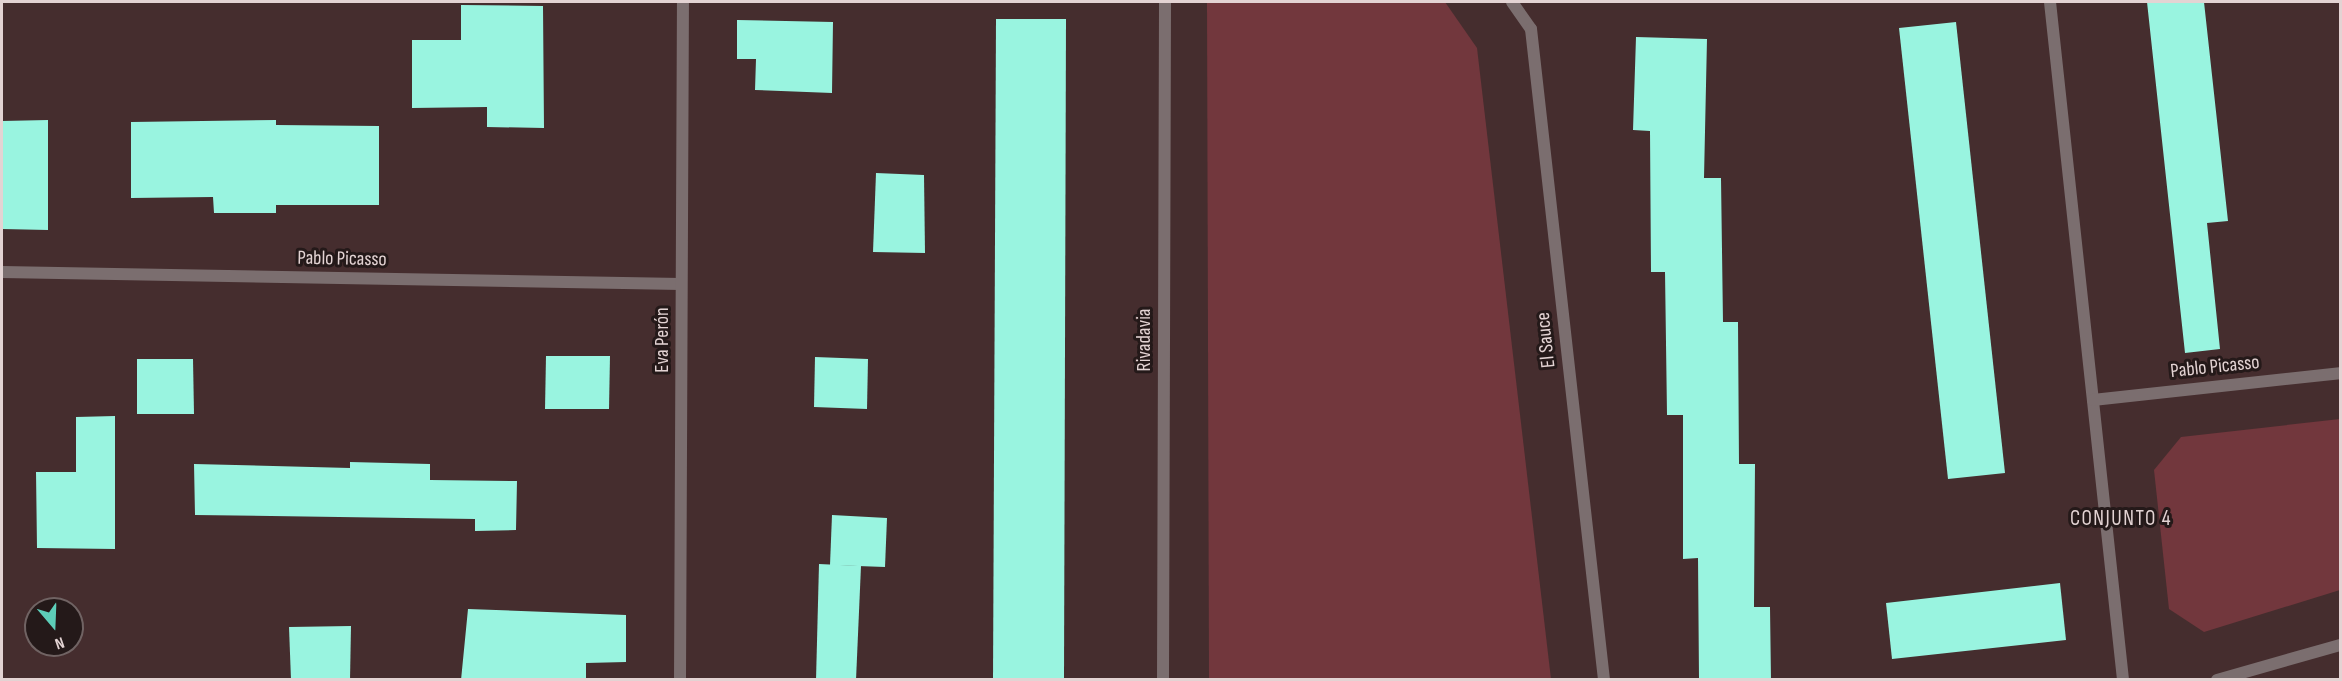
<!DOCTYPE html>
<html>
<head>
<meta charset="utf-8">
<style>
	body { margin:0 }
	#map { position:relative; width:2342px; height:681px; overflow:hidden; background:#452d2e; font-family:"Sofia Sans Condensed",sans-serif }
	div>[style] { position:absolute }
	.green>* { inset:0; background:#72373d }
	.building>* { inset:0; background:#99f4e0 }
	.street>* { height:12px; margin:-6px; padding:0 6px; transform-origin:6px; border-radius:6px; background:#7b6e6f }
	span { translate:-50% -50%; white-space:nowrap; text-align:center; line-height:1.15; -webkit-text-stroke:6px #241919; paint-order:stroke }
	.street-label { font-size:20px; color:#e3d3d3 }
	.neighbourhood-label { font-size:21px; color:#e3d3d3; letter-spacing:1.5px }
	.frame { position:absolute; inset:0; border:3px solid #e3d3d3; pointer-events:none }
	.north { position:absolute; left:24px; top:597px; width:60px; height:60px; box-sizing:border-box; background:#241919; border:2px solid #706363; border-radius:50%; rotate:161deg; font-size:16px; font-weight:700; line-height:24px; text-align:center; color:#e3d3d3 }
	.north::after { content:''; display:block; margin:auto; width:21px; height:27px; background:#5dceb9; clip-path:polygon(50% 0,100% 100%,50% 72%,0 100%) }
</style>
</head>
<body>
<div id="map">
	<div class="green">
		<i style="clip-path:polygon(1207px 2px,1445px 2px,1477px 48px,1551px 679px,1209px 679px)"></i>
		<i style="clip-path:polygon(2340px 419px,2340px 590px,2204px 632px,2169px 609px,2154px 470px,2181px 437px)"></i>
	</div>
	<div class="building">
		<i style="clip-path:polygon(2147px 2px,2204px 2px,2228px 221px,2207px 223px,2220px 349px,2185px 353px)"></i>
		<i style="clip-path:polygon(461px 5px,543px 6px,544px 128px,487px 127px,487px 107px,412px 108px,412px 40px,461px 40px)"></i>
		<i style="clip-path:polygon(996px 19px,1066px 19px,1064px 680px,993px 680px)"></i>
		<i style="clip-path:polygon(737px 20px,833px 22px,832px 93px,755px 90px,756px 59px,737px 59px)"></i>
		<i style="clip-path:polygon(1956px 22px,2005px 473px,1948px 479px,1899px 28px)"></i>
		<i style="clip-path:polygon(1636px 37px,1707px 39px,1704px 178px,1721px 178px,1723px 322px,1738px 322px,1739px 464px,1755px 464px,1754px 607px,1770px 607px,1771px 680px,1699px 680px,1698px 558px,1683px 559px,1683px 415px,1667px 415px,1665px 272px,1651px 272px,1650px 131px,1633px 130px)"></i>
		<i style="clip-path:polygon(48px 120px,48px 230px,2px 229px,2px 121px)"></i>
		<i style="clip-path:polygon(276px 120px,276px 125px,379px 126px,379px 205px,276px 205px,276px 213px,214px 213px,213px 197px,131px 198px,131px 122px)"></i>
		<i style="clip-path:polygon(876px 173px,924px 175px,925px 253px,873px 252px)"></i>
		<i style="clip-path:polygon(546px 356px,610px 356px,609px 409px,545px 409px)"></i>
		<i style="clip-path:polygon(815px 357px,868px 359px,867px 409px,814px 407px)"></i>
		<i style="clip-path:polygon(137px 359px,193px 359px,194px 414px,137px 414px)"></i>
		<i style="clip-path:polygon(115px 416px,115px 549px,37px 548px,36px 472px,76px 472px,76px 417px)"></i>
		<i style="clip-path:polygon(350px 462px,430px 464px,430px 480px,517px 481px,516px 530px,475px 531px,475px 519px,195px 515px,194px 464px,350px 468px)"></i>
		<i style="clip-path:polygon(832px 515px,887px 518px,885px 567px,830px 565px)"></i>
		<i style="clip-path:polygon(819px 564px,861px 566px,856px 680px,816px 680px)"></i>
		<i style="clip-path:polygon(2060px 583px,2066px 640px,1892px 659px,1886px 603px)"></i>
		<i style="clip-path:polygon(468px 609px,626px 615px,626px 662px,586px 663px,586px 680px,461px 680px)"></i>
		<i style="clip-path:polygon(351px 626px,350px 680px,291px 680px,289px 627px)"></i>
	</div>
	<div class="street">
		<i style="left:1512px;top:2px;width:33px;rotate:55deg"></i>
		<i style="left:1531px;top:29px;width:655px;rotate:83.6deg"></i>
		<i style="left:2050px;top:2px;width:682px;rotate:83.85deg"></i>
		<i style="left:2px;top:272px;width:679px;rotate:1.01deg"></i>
		<i style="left:2093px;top:400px;width:248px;rotate:-6.2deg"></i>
		<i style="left:680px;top:680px;width:678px;rotate:-89.75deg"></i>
		<i style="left:1163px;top:680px;width:678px;rotate:-89.83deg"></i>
		<i style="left:2217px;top:680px;width:128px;rotate:-15.9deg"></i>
	</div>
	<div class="street-label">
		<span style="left:342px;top:259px;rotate:1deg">Pablo Picasso</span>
		<span style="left:662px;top:340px;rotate:-90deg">Eva Perón</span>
		<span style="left:1144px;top:340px;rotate:-90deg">Rivadavia</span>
		<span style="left:1546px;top:340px;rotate:-96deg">El Sauce</span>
		<span style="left:2215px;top:367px;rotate:-6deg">Pablo Picasso</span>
	</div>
	<div class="neighbourhood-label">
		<span style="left:2121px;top:519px">CONJUNTO 4</span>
	</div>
	<div class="frame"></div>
	<div class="north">N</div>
</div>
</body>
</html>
